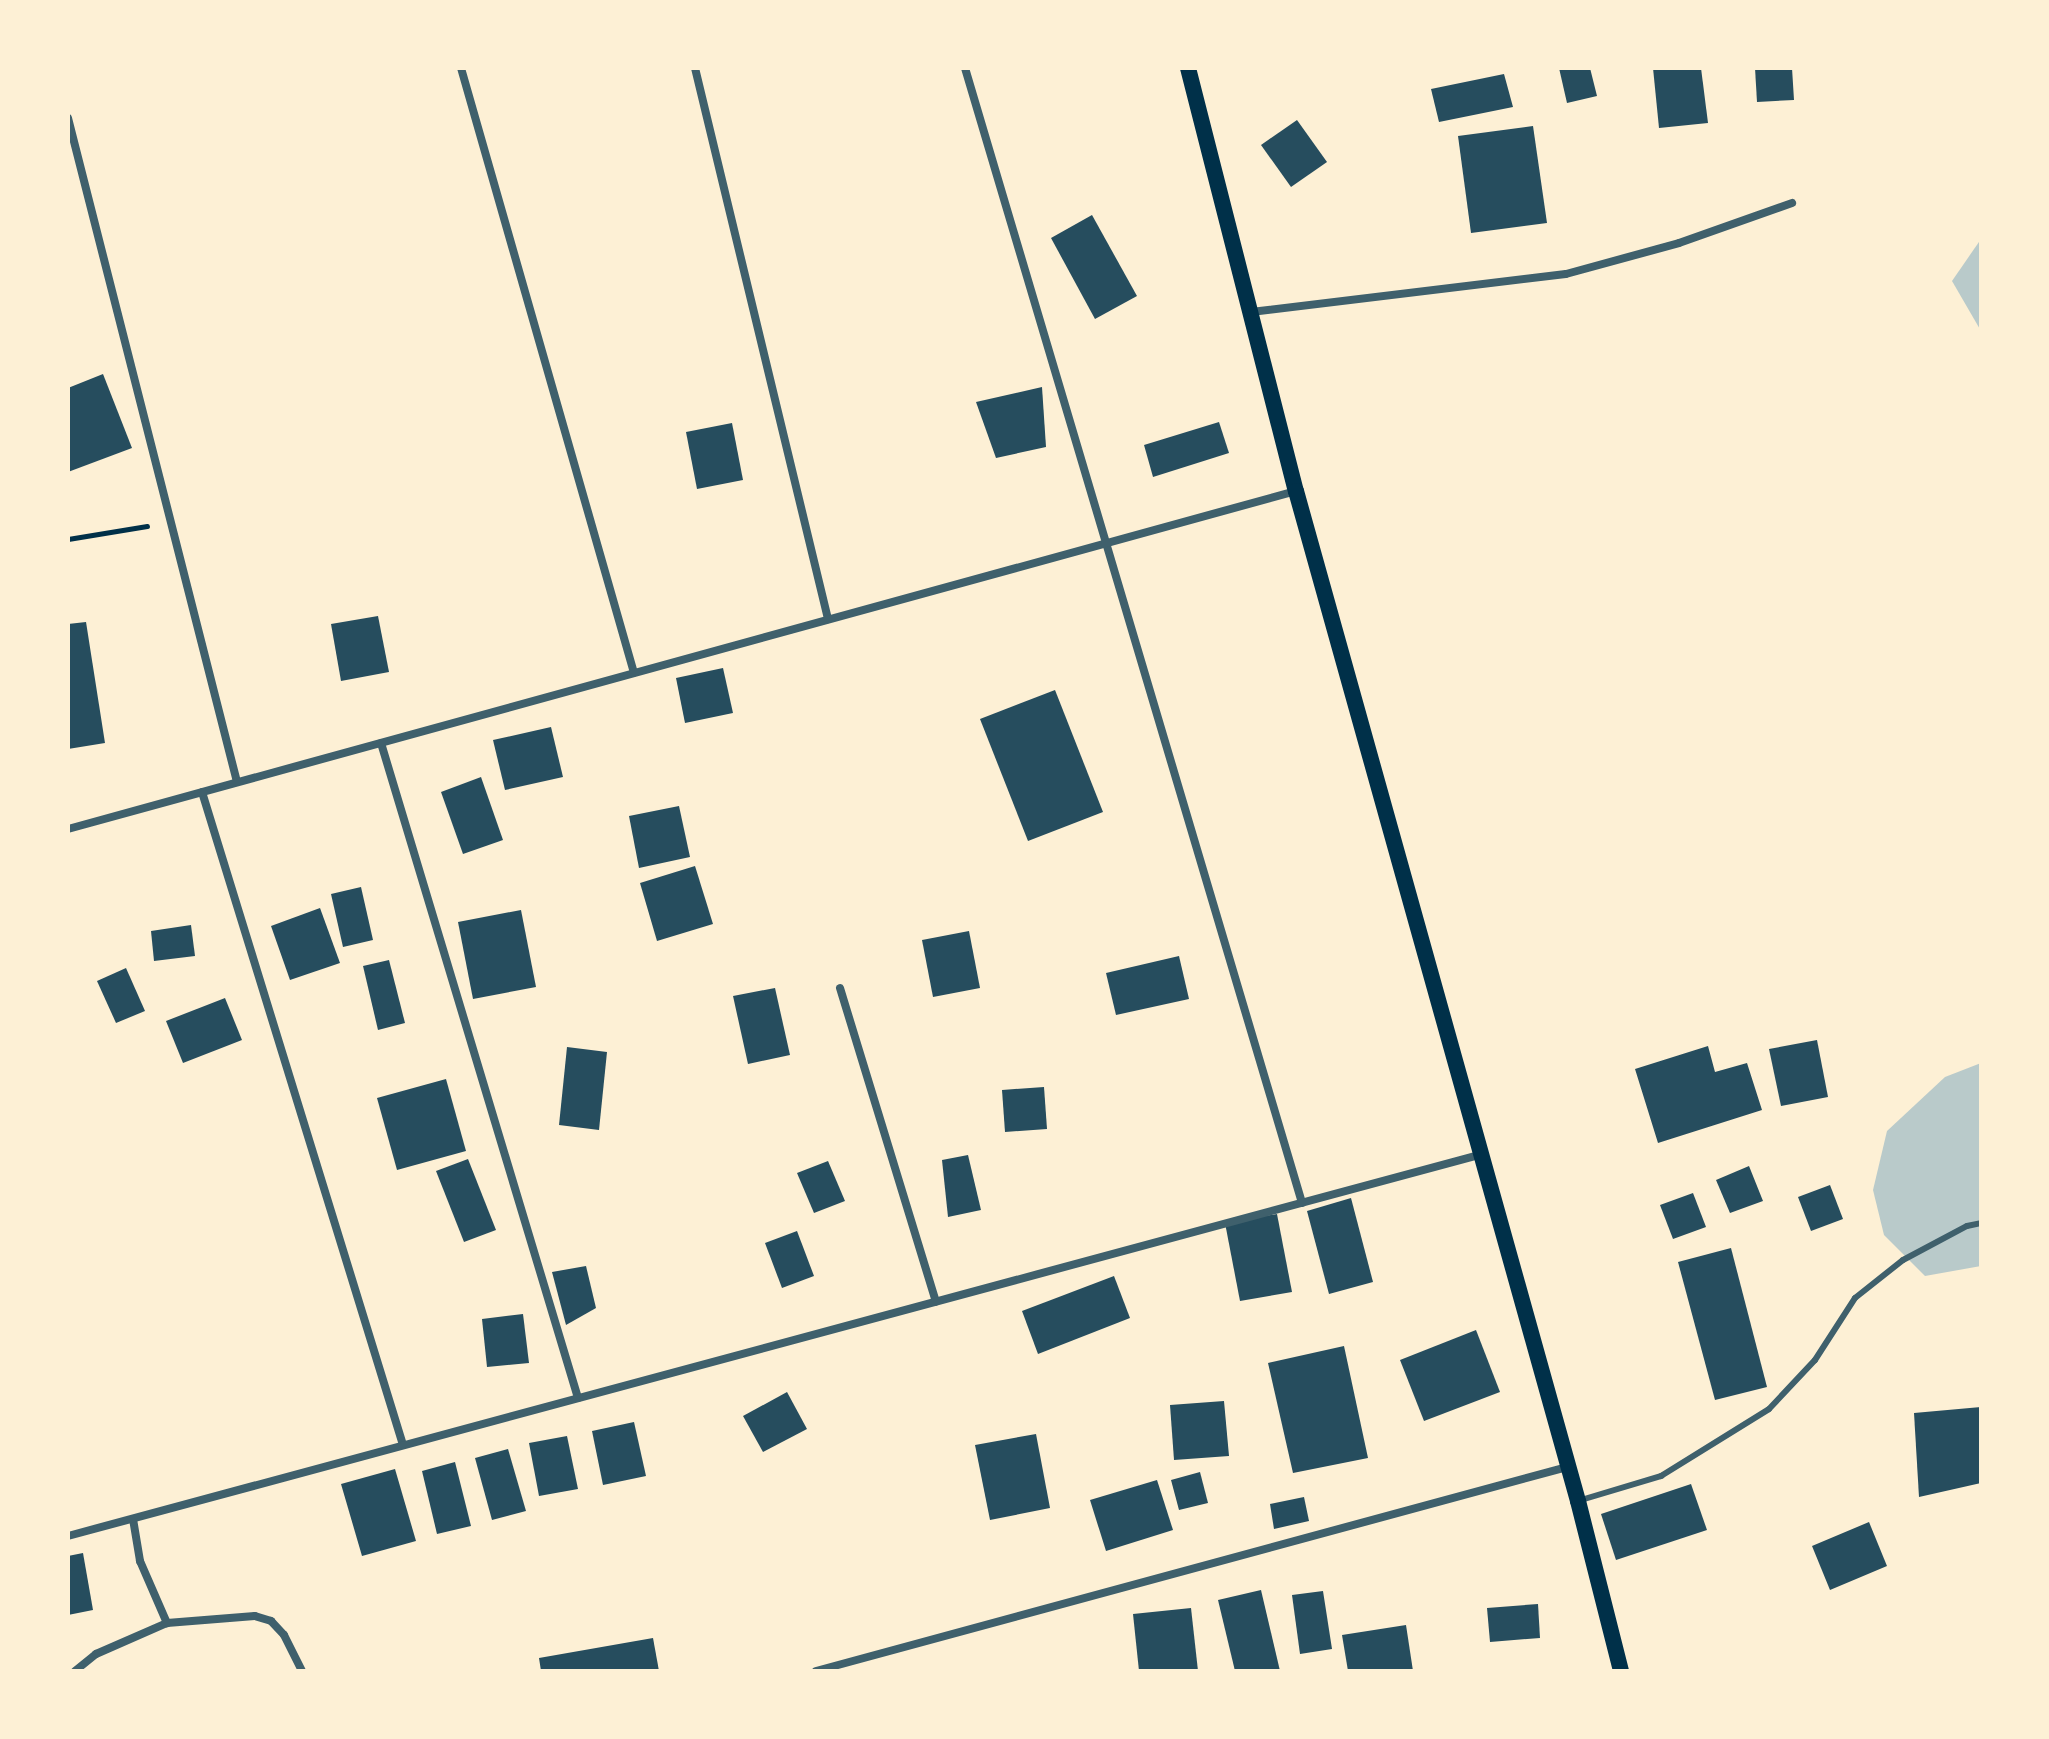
<!DOCTYPE html>
<html>
<head>
<meta charset="utf-8">
<style>
	body { margin:0 }
	#map { position:relative; width:2049px; height:1739px; overflow:hidden; background:#fdf0d5; font-family:"Public Sans",sans-serif }
	div>[style] { position:absolute }
	.green>* { inset:0; background:#b9caca }
	.building>* { inset:0; background:#264d5e }
	.path>* { height:5px; margin:-2.5px; padding:0 2.5px; transform-origin:2.5px; border-radius:2.5px; background:#003049 }
	.service>* { height:6px; margin:-3px; padding:0 3px; transform-origin:3px; border-radius:3px; background:#3f606c }
	.minor>* { height:8px; margin:-4px; padding:0 4px; transform-origin:4px; border-radius:4px; background:#3f606c }
	.secondary>* { height:16px; margin:-8px; padding:0 8px; transform-origin:8px; border-radius:8px; background:#003049 }
	span { translate:-50% -50%; white-space:nowrap; text-align:center; line-height:1.15; -webkit-text-stroke:6px #fdf0d5; paint-order:stroke }
	.frame { position:absolute; inset:0; border:70px solid #fdf0d5; pointer-events:none }
</style>
</head>
<body>
<div id="map">
	<div class="green">
		<i style="clip-path:polygon(1981px 239px,1981px 331px,1952px 281px)"></i>
		<i style="clip-path:polygon(1981px 1063px,1981px 1266px,1925px 1276px,1884px 1235px,1873px 1190px,1887px 1131px,1945px 1077px)"></i>
	</div>
	<div class="building">
		<i style="clip-path:polygon(1559px 68px,1590px 68px,1597px 96px,1567px 103px)"></i>
		<i style="clip-path:polygon(1653px 68px,1701px 68px,1708px 123px,1659px 128px)"></i>
		<i style="clip-path:polygon(1755px 68px,1792px 68px,1794px 100px,1757px 102px)"></i>
		<i style="clip-path:polygon(1504px 74px,1513px 107px,1439px 122px,1431px 89px)"></i>
		<i style="clip-path:polygon(1297px 120px,1327px 162px,1291px 187px,1261px 145px)"></i>
		<i style="clip-path:polygon(1533px 126px,1547px 223px,1471px 233px,1458px 136px)"></i>
		<i style="clip-path:polygon(1092px 215px,1137px 296px,1095px 319px,1051px 238px)"></i>
		<i style="clip-path:polygon(103px 374px,132px 448px,68px 472px,68px 388px)"></i>
		<i style="clip-path:polygon(1042px 387px,1046px 447px,996px 458px,976px 402px)"></i>
		<i style="clip-path:polygon(1219px 422px,1229px 453px,1153px 477px,1144px 445px)"></i>
		<i style="clip-path:polygon(732px 423px,743px 480px,697px 489px,686px 432px)"></i>
		<i style="clip-path:polygon(378px 616px,389px 672px,341px 681px,331px 624px)"></i>
		<i style="clip-path:polygon(86px 622px,105px 743px,68px 749px,68px 624px)"></i>
		<i style="clip-path:polygon(723px 668px,733px 713px,685px 723px,676px 678px)"></i>
		<i style="clip-path:polygon(1055px 690px,1103px 812px,1028px 841px,980px 719px)"></i>
		<i style="clip-path:polygon(551px 727px,563px 777px,505px 790px,493px 740px)"></i>
		<i style="clip-path:polygon(481px 777px,503px 840px,463px 854px,441px 792px)"></i>
		<i style="clip-path:polygon(679px 806px,690px 857px,639px 868px,629px 816px)"></i>
		<i style="clip-path:polygon(695px 866px,713px 924px,657px 941px,640px 883px)"></i>
		<i style="clip-path:polygon(361px 887px,373px 940px,343px 947px,331px 894px)"></i>
		<i style="clip-path:polygon(320px 908px,340px 963px,290px 980px,271px 926px)"></i>
		<i style="clip-path:polygon(521px 910px,536px 987px,473px 999px,458px 922px)"></i>
		<i style="clip-path:polygon(191px 925px,195px 956px,154px 961px,151px 931px)"></i>
		<i style="clip-path:polygon(969px 931px,980px 988px,933px 997px,922px 940px)"></i>
		<i style="clip-path:polygon(1179px 956px,1189px 999px,1116px 1015px,1106px 973px)"></i>
		<i style="clip-path:polygon(389px 960px,405px 1023px,378px 1030px,363px 966px)"></i>
		<i style="clip-path:polygon(126px 968px,145px 1011px,116px 1023px,97px 981px)"></i>
		<i style="clip-path:polygon(775px 988px,790px 1055px,748px 1064px,733px 996px)"></i>
		<i style="clip-path:polygon(225px 998px,242px 1040px,183px 1063px,166px 1021px)"></i>
		<i style="clip-path:polygon(1817px 1040px,1828px 1097px,1781px 1106px,1769px 1049px)"></i>
		<i style="clip-path:polygon(1708px 1046px,1715px 1072px,1747px 1063px,1762px 1110px,1658px 1143px,1635px 1069px)"></i>
		<i style="clip-path:polygon(567px 1047px,607px 1052px,599px 1130px,559px 1125px)"></i>
		<i style="clip-path:polygon(446px 1079px,466px 1151px,397px 1170px,377px 1098px)"></i>
		<i style="clip-path:polygon(1044px 1087px,1047px 1129px,1005px 1132px,1002px 1090px)"></i>
		<i style="clip-path:polygon(968px 1155px,981px 1210px,948px 1217px,942px 1160px)"></i>
		<i style="clip-path:polygon(468px 1159px,496px 1230px,464px 1242px,436px 1171px)"></i>
		<i style="clip-path:polygon(828px 1161px,845px 1201px,814px 1213px,797px 1173px)"></i>
		<i style="clip-path:polygon(1749px 1166px,1763px 1201px,1730px 1213px,1716px 1180px)"></i>
		<i style="clip-path:polygon(1830px 1185px,1843px 1219px,1811px 1231px,1798px 1197px)"></i>
		<i style="clip-path:polygon(1693px 1193px,1706px 1227px,1673px 1239px,1660px 1205px)"></i>
		<i style="clip-path:polygon(1351px 1198px,1373px 1282px,1329px 1294px,1307px 1211px)"></i>
		<i style="clip-path:polygon(1277px 1214px,1292px 1292px,1240px 1301px,1225px 1223px)"></i>
		<i style="clip-path:polygon(797px 1231px,814px 1276px,782px 1288px,765px 1243px)"></i>
		<i style="clip-path:polygon(1731px 1248px,1767px 1387px,1715px 1400px,1678px 1262px)"></i>
		<i style="clip-path:polygon(586px 1266px,596px 1308px,566px 1325px,552px 1272px)"></i>
		<i style="clip-path:polygon(1114px 1276px,1130px 1318px,1038px 1354px,1022px 1311px)"></i>
		<i style="clip-path:polygon(523px 1314px,529px 1363px,487px 1367px,482px 1319px)"></i>
		<i style="clip-path:polygon(1476px 1330px,1500px 1392px,1424px 1421px,1400px 1360px)"></i>
		<i style="clip-path:polygon(1344px 1346px,1368px 1458px,1293px 1473px,1268px 1363px)"></i>
		<i style="clip-path:polygon(787px 1392px,807px 1429px,763px 1452px,743px 1416px)"></i>
		<i style="clip-path:polygon(1224px 1401px,1229px 1456px,1174px 1460px,1170px 1405px)"></i>
		<i style="clip-path:polygon(1981px 1407px,1981px 1483px,1919px 1497px,1914px 1413px)"></i>
		<i style="clip-path:polygon(634px 1422px,646px 1476px,603px 1485px,592px 1431px)"></i>
		<i style="clip-path:polygon(1036px 1434px,1050px 1508px,990px 1520px,975px 1445px)"></i>
		<i style="clip-path:polygon(567px 1436px,578px 1489px,539px 1496px,529px 1443px)"></i>
		<i style="clip-path:polygon(508px 1449px,526px 1511px,492px 1520px,475px 1458px)"></i>
		<i style="clip-path:polygon(455px 1462px,471px 1526px,437px 1534px,422px 1471px)"></i>
		<i style="clip-path:polygon(395px 1469px,416px 1541px,362px 1556px,341px 1484px)"></i>
		<i style="clip-path:polygon(1200px 1472px,1208px 1503px,1179px 1510px,1171px 1480px)"></i>
		<i style="clip-path:polygon(1157px 1480px,1173px 1530px,1106px 1551px,1090px 1500px)"></i>
		<i style="clip-path:polygon(1691px 1484px,1707px 1530px,1616px 1560px,1601px 1514px)"></i>
		<i style="clip-path:polygon(1304px 1497px,1309px 1521px,1274px 1529px,1270px 1504px)"></i>
		<i style="clip-path:polygon(1869px 1522px,1887px 1566px,1830px 1590px,1812px 1546px)"></i>
		<i style="clip-path:polygon(83px 1553px,93px 1610px,68px 1615px,68px 1556px)"></i>
		<i style="clip-path:polygon(1261px 1590px,1280px 1671px,1235px 1671px,1218px 1600px)"></i>
		<i style="clip-path:polygon(1323px 1591px,1332px 1649px,1300px 1654px,1292px 1595px)"></i>
		<i style="clip-path:polygon(1538px 1604px,1540px 1638px,1490px 1642px,1487px 1608px)"></i>
		<i style="clip-path:polygon(1191px 1608px,1198px 1671px,1139px 1671px,1133px 1614px)"></i>
		<i style="clip-path:polygon(1406px 1625px,1413px 1671px,1348px 1671px,1342px 1635px)"></i>
		<i style="clip-path:polygon(653px 1638px,659px 1671px,541px 1671px,539px 1658px)"></i>
	</div>
	<div class="path">
		<i style="left:68px;top:539px;width:80px;rotate:-9.3deg"></i>
	</div>
	<div class="service">
		<i style="left:1581px;top:1500px;width:84px;rotate:-16.7deg"></i>
		<i style="left:1661px;top:1476px;width:127px;rotate:-31.8deg"></i>
		<i style="left:1769px;top:1409px;width:67px;rotate:-46.8deg"></i>
		<i style="left:1815px;top:1360px;width:74px;rotate:-57.2deg"></i>
		<i style="left:1855px;top:1298px;width:61px;rotate:-38.4deg"></i>
		<i style="left:1903px;top:1260px;width:72px;rotate:-28deg"></i>
		<i style="left:1967px;top:1226px;width:14px;rotate:-12deg"></i>
	</div>
	<div class="minor">
		<i style="left:461px;top:68px;width:629px;rotate:74.04deg"></i>
		<i style="left:695px;top:68px;width:567px;rotate:76.43deg"></i>
		<i style="left:965px;top:68px;width:1184px;rotate:73.46deg"></i>
		<i style="left:68px;top:118px;width:685px;rotate:75.72deg"></i>
		<i style="left:1251px;top:312px;width:317px;rotate:-6.9deg"></i>
		<i style="left:1566px;top:274px;width:117px;rotate:-15.3deg"></i>
		<i style="left:1679px;top:243px;width:120px;rotate:-19.5deg"></i>
		<i style="left:381px;top:743px;width:684px;rotate:73.26deg"></i>
		<i style="left:202px;top:792px;width:683px;rotate:72.89deg"></i>
		<i style="left:68px;top:829px;width:1274px;rotate:-15.39deg"></i>
		<i style="left:840px;top:988px;width:328px;rotate:73deg"></i>
		<i style="left:133px;top:1519px;width:43px;rotate:80.5deg"></i>
		<i style="left:140px;top:1561px;width:68px;rotate:66.5deg"></i>
		<i style="left:167px;top:1623px;width:88px;rotate:-4.5deg"></i>
		<i style="left:255px;top:1616px;width:17px;rotate:17deg"></i>
		<i style="left:271px;top:1621px;width:19px;rotate:47deg"></i>
		<i style="left:284px;top:1635px;width:40px;rotate:63.4deg"></i>
		<i style="left:68px;top:1536px;width:1462px;rotate:-15.11deg"></i>
		<i style="left:75px;top:1671px;width:27px;rotate:-39deg"></i>
		<i style="left:96px;top:1654px;width:77px;rotate:-23.6deg"></i>
		<i style="left:816px;top:1671px;width:778px;rotate:-15.2deg"></i>
	</div>
	<div class="secondary">
		<i style="left:1188px;top:68px;width:437px;rotate:75.7deg"></i>
		<i style="left:1296px;top:491px;width:1049px;rotate:74.4deg"></i>
		<i style="left:1578px;top:1501px;width:175px;rotate:75.8deg"></i>
	</div>
	<div class="frame"></div>
</div>
</body>
</html>
